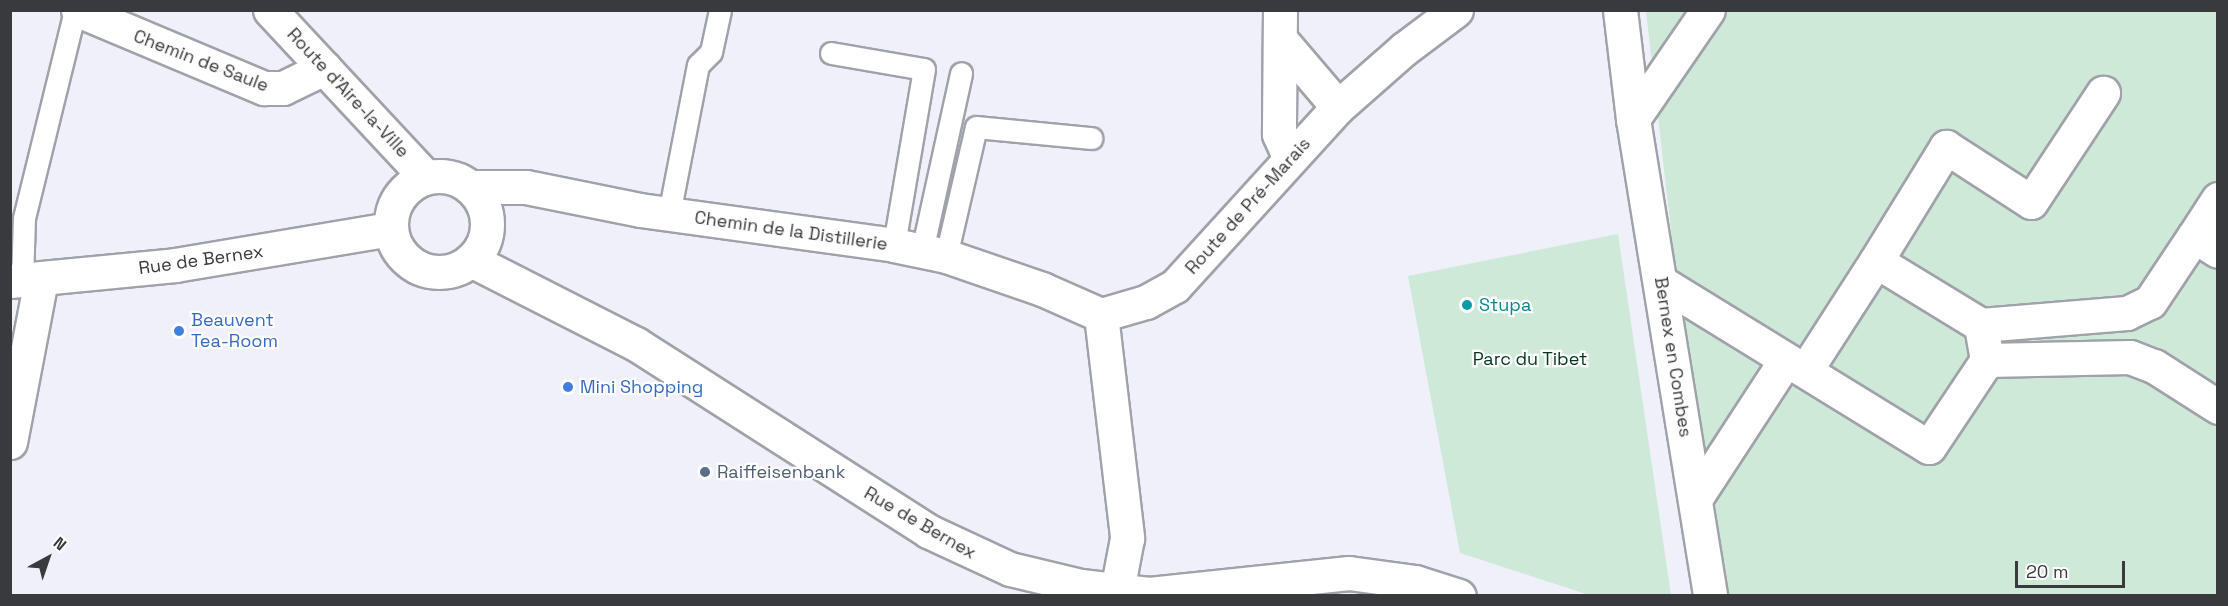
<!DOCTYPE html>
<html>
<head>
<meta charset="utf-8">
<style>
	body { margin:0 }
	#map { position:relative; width:2228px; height:606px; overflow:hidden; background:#eff0fa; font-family:"Space Grotesk",sans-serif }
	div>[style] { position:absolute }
	.green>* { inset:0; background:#cfe9d8 }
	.roads { filter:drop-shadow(2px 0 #a0a2aa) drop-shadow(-2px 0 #a0a2aa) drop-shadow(0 2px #a0a2aa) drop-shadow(0 -2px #a0a2aa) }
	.lane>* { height:21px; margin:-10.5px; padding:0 10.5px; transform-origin:10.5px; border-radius:10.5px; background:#fff }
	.street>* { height:33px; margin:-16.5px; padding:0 16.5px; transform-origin:16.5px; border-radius:16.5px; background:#fff }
	.secondary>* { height:33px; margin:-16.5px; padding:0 16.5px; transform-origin:16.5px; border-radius:16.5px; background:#fff }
	.secondary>.ring { margin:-16.5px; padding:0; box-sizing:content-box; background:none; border:33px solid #fff; border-radius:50% }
	.dots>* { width:16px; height:16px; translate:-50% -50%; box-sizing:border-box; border:3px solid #fefefe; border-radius:50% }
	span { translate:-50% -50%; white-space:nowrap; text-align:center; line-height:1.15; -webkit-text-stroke:4.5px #fefefe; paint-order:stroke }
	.street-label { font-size:18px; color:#393a3d }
	.culture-label { font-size:18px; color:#0d838f }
	.left { translate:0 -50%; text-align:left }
	.shop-label { font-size:18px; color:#366cbe }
	.park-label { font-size:18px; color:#02351d }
	.service-label { font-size:18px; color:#4e5e75 }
	.frame { position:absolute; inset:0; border:12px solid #393a3d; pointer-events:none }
	.north { position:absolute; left:18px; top:528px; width:60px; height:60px; -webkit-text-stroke:4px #fefefe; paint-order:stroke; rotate:40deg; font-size:16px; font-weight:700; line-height:24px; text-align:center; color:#393a3d }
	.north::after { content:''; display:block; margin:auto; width:21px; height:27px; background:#393a3d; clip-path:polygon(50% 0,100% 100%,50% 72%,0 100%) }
	.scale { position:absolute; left:2015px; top:561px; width:110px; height:27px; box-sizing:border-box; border:3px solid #393a3d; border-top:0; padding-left:8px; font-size:18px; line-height:21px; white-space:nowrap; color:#393a3d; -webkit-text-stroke:4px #fefefe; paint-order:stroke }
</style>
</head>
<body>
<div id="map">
	<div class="green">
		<i style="clip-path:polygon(1646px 11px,2217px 11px,2217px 595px,1726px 595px,1673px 249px)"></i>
		<i style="clip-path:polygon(1618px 234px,1671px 595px,1589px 595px,1460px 553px,1408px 276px)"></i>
	</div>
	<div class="roads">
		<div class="lane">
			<i style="left:831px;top:53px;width:94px;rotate:9.8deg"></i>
			<i style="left:924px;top:69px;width:179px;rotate:99.7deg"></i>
			<i style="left:669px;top:214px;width:152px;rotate:-79deg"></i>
			<i style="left:698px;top:65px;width:18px;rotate:-45deg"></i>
			<i style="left:711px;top:52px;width:43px;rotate:-77.9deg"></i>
			<i style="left:922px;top:251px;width:182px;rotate:-77.6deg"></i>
			<i style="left:946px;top:256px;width:132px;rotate:-76.9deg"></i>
			<i style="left:976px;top:127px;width:116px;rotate:5.5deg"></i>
			<i style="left:22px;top:281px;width:63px;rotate:-88.2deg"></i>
			<i style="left:24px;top:218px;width:214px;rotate:-76.2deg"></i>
		</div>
		<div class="street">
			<i style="left:78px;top:10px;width:202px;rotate:22.8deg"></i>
			<i style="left:264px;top:88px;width:19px"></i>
			<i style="left:283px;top:88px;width:46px;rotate:-26deg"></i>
			<i style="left:1280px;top:10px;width:124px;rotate:90.5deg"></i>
			<i style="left:1279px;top:134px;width:27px;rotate:66deg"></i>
			<i style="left:1620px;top:10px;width:110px;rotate:83.2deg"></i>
			<i style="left:1633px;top:119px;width:483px;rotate:80.8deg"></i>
			<i style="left:1280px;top:39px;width:89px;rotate:49.5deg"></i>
			<i style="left:1633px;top:119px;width:132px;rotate:-55.5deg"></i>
			<i style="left:471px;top:187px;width:55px"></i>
			<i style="left:526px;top:187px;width:116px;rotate:11.4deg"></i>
			<i style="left:640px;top:210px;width:256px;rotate:7.8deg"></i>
			<i style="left:894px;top:245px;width:53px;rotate:11.9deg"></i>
			<i style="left:946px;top:256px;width:102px;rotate:19deg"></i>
			<i style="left:1042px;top:289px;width:64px;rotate:23.8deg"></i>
			<i style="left:2218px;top:199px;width:44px;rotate:123deg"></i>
			<i style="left:2194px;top:236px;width:28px;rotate:32deg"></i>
			<i style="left:1876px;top:261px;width:134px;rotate:-58.4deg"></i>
			<i style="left:1946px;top:147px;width:101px;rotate:32.9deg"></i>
			<i style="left:2031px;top:202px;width:131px;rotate:-56.6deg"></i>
			<i style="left:1662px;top:283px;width:313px;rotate:31.6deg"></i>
			<i style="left:1929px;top:447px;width:105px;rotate:-56.3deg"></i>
			<i style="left:1987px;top:360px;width:143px;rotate:-1.2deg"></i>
			<i style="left:2130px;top:357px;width:26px;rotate:21deg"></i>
			<i style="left:2154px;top:366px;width:76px;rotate:32.6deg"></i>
			<i style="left:1101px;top:315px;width:47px;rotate:-16.1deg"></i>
			<i style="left:1146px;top:302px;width:33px;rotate:-29deg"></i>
			<i style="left:1175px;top:286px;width:242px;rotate:-47.7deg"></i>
			<i style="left:1338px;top:107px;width:88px;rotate:-41.3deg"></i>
			<i style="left:1404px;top:49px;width:65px;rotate:-36.9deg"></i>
			<i style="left:1101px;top:315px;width:225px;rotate:83.3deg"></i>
			<i style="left:1127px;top:538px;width:59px;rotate:100.7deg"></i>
			<i style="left:1987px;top:360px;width:36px;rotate:-100deg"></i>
			<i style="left:1981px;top:325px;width:146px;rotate:-4.7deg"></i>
			<i style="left:2127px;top:313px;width:25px;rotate:-26deg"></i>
			<i style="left:2150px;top:302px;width:79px;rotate:-56.3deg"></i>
			<i style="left:1807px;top:368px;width:127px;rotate:-57.2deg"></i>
			<i style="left:1876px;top:261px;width:123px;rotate:31.4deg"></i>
			<i style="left:10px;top:442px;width:165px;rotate:-79.2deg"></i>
			<i style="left:1697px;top:496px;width:161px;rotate:-56.9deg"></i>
		</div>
		<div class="secondary">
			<i style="left:270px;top:10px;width:229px;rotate:47deg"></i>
			<i class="ring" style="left:391px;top:176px;width:63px;height:63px"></i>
			<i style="left:471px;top:260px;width:185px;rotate:27deg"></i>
			<i style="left:636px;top:344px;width:347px;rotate:32.6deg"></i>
			<i style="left:928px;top:531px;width:90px;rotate:24.9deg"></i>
			<i style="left:1010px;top:569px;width:73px;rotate:13.5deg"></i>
			<i style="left:1081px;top:586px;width:68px;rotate:6.7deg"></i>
			<i style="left:1149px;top:594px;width:201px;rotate:-6deg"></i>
			<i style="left:1349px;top:573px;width:67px;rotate:7.8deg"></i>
			<i style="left:1415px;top:582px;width:46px;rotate:17.7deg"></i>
			<i style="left:10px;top:281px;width:166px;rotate:-5.5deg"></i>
			<i style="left:175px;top:265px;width:219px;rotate:-9.5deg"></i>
		</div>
	</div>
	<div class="dots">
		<i style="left:1467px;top:305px;background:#0f9aa8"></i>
		<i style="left:179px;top:331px;background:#3f7fe0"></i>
		<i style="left:568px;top:387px;background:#3f7fe0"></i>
		<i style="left:705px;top:472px;background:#5c6f8a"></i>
	</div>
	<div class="street-label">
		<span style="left:201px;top:61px;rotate:21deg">Chemin de Saule</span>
		<span style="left:348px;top:93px;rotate:47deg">Route d'Aire-la-Ville</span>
		<span style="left:1248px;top:206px;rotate:-48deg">Route de Pré-Marais</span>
		<span style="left:791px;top:231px;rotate:8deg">Chemin de la Distillerie</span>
		<span style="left:201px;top:260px;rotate:-8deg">Rue de Bernex</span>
		<span style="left:1673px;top:357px;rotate:81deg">Bernex en Combes</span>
		<span style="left:920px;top:523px;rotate:30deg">Rue de Bernex</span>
	</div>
	<div class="culture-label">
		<span class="left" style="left:1479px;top:305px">Stupa</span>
	</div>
	<div class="shop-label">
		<span class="left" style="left:191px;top:331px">Beauvent<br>Tea-Room</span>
		<span class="left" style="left:580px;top:387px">Mini Shopping</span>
	</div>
	<div class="park-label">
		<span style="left:1530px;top:359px">Parc du Tibet</span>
	</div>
	<div class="service-label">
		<span class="left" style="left:717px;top:472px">Raiffeisenbank</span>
	</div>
	<div class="frame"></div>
	<div class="north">N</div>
	<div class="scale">20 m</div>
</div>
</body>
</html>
